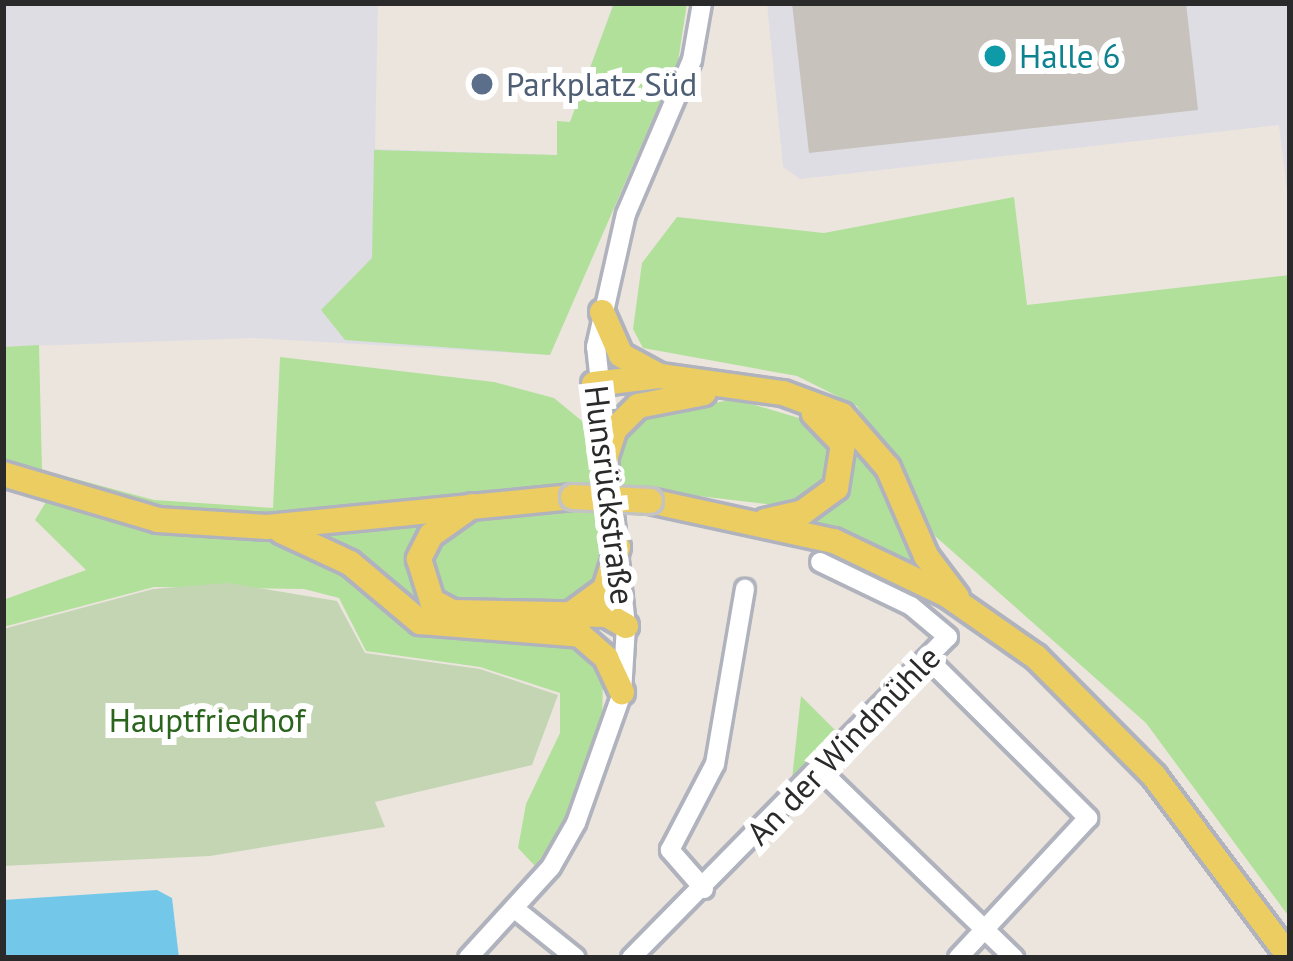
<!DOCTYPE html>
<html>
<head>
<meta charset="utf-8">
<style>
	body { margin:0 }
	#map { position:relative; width:1293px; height:961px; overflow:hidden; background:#ece5dd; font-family:"PT Sans",sans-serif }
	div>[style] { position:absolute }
	.industrial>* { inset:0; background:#dfdde4 }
	.green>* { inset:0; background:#b1e09b }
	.cemetery>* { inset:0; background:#c4d5b4 }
	.water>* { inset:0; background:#73c8ea }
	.building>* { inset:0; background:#c7c2bc }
	.roads { filter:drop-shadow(3px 0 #b0b3bd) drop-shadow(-3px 0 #b0b3bd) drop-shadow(0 3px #b0b3bd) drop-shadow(0 -3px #b0b3bd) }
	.minor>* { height:18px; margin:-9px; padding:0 9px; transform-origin:9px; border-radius:9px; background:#fff }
	.major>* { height:24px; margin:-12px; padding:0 12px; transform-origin:12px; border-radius:12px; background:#ebcd62 }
	.bridges { filter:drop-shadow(3px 0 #c3c3c3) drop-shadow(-3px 0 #c3c3c3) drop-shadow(0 3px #c3c3c3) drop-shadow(0 -3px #c3c3c3) }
	.major-bridge>* { height:24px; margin:-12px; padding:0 12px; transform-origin:12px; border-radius:12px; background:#ebcd62 }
	.dots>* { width:33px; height:33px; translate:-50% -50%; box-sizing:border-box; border:6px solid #fff; border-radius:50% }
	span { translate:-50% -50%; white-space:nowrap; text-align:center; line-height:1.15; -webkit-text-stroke:12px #fff; paint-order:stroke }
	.culture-label { font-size:33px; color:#0d838f }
	.left { translate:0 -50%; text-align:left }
	.service-label { font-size:33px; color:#4e5e75 }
	.street-label { font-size:33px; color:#2a2a2a }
	.park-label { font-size:33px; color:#2b641d }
	.frame { position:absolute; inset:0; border:6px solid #2a2a2a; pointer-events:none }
</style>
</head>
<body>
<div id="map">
	<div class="industrial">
		<i style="clip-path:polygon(3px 3px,378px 3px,375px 149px,557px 155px,557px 121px,570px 122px,614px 3px,687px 3px,678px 61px,550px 355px,254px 338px,3px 347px)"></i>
		<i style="clip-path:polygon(767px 3px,1290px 3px,1290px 217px,1279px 125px,800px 179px,783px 167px)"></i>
	</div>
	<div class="green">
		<i style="clip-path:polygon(614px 3px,687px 3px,678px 61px,550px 355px,345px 340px,321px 310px,372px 258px,374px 150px,557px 155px,557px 121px,570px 122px)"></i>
		<i style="clip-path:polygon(1014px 197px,1027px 305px,1290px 275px,1290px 918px,1146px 723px,935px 536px,857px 406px,797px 376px,643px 348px,633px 329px,642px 263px,677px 217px,824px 233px)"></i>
		<i style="clip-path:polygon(39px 345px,42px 470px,154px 500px,273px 508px,280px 357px,494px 382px,554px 398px,582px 421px,594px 486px,444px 515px,418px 588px,575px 643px,603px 664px,602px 738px,566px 824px,535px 866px,518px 848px,526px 804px,560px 733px,560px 693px,480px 667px,366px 651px,339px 598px,304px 589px,154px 587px,3px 627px,3px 600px,86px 570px,35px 520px,52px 492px,3px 457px,3px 347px)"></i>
		<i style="clip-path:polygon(735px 399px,819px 424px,836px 443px,832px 482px,792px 507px,614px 486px,617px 441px,635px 418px)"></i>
		<i style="clip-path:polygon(851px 444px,868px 445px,938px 581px,797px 521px,840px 501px)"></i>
		<i style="clip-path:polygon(574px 506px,602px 510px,605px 554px,596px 583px,559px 608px,463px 609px,435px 588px,429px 549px,455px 520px)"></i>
		<i style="clip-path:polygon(801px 696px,839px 734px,792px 779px)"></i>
	</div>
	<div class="cemetery">
		<i style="clip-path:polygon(228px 583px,337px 601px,365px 653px,480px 669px,558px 695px,532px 765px,375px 802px,385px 827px,210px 856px,3px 866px,3px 629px,153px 589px)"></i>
	</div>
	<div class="water">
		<i style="clip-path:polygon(157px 890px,172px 898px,179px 958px,3px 958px,3px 900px)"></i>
	</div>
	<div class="building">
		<i style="clip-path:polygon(792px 3px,1186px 3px,1198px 110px,809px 153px)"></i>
	</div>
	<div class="roads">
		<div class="minor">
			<i style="left:928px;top:659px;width:226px;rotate:44.8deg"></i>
			<i style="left:1088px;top:818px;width:191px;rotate:132.9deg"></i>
			<i style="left:819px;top:769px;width:272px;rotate:44.1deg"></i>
			<i style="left:704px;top:889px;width:52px;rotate:-131.1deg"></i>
			<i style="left:670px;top:850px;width:97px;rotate:-62.4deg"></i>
			<i style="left:715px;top:764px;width:178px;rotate:-80.3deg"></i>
			<i style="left:515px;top:909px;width:78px;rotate:38.8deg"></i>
			<i style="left:468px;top:958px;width:123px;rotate:-47.6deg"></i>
			<i style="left:551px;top:867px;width:51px;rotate:-60.4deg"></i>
			<i style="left:576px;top:823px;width:138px;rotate:-70.5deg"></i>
			<i style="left:622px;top:693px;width:67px;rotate:-86.6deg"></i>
			<i style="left:626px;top:626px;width:281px;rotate:-96.1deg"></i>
			<i style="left:596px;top:347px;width:136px;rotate:-77.3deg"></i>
			<i style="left:626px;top:214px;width:168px;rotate:-66.8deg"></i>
			<i style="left:692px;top:60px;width:58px;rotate:-80deg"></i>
			<i style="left:631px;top:958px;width:451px;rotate:-45.4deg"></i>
			<i style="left:948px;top:637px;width:48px;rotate:-140deg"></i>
			<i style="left:911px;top:606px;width:101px;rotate:-154.2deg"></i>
		</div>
		<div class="major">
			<i style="left:602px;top:312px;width:47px;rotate:66.2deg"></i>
			<i style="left:621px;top:355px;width:42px;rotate:28.4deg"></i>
			<i style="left:594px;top:384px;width:66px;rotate:-6.9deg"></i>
			<i style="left:660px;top:376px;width:124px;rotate:7.9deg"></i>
			<i style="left:783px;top:393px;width:63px;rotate:20.4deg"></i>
			<i style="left:842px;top:415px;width:70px;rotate:49deg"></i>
			<i style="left:888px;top:468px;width:96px;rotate:66.6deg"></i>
			<i style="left:926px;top:556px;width:51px;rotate:52.9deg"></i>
			<i style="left:604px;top:462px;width:35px;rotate:-72deg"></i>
			<i style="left:615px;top:429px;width:33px;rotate:-45deg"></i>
			<i style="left:638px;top:406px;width:67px;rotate:-11.1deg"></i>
			<i style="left:3px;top:474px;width:162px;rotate:16.5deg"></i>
			<i style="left:158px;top:520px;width:109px;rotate:3.7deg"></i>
			<i style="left:267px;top:527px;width:307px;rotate:-5.6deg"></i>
			<i style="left:650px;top:501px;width:188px;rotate:12.3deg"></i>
			<i style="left:834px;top:541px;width:125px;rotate:25.5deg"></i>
			<i style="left:947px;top:595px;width:108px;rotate:34.9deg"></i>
			<i style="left:1036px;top:657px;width:168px;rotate:45.2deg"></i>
			<i style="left:1154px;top:776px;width:227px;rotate:53.2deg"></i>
			<i style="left:472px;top:506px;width:50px;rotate:144.7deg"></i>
			<i style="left:431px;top:535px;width:27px;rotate:117deg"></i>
			<i style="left:419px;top:559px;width:44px;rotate:72.8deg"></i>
			<i style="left:432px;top:601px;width:24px;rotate:28deg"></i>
			<i style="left:453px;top:612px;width:154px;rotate:1.1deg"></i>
			<i style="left:607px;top:615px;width:22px;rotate:30deg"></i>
			<i style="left:765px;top:521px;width:39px;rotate:-13deg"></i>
			<i style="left:803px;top:512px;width:41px;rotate:-36deg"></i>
			<i style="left:836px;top:488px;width:45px;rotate:-81deg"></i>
			<i style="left:843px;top:444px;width:42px;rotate:-134deg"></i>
			<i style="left:281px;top:531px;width:76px;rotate:24.9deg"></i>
			<i style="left:350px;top:563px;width:92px;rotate:40.1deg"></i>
			<i style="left:420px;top:622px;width:161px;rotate:4.6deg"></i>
			<i style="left:580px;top:635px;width:35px;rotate:41deg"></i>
			<i style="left:606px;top:658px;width:38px;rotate:65deg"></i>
			<i style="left:571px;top:614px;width:42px;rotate:-36.3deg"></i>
			<i style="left:605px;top:589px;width:44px;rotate:-72.8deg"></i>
		</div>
	</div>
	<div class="bridges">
		<div class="major-bridge">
			<i style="left:573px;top:497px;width:77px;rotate:3deg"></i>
		</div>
	</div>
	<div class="dots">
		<i style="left:995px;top:56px;background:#0f9aa8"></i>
		<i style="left:482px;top:84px;background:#5c6f8a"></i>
	</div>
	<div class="culture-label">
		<span class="left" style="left:1019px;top:56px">Halle 6</span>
	</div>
	<div class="service-label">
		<span class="left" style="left:506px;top:84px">Parkplatz Süd</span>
	</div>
	<div class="street-label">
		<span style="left:610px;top:495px;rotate:83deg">Hunsrückstraße</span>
		<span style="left:843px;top:745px;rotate:-46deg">An der Windmühle</span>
	</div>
	<div class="park-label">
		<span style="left:207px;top:720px">Hauptfriedhof</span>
	</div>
	<div class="frame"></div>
</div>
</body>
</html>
